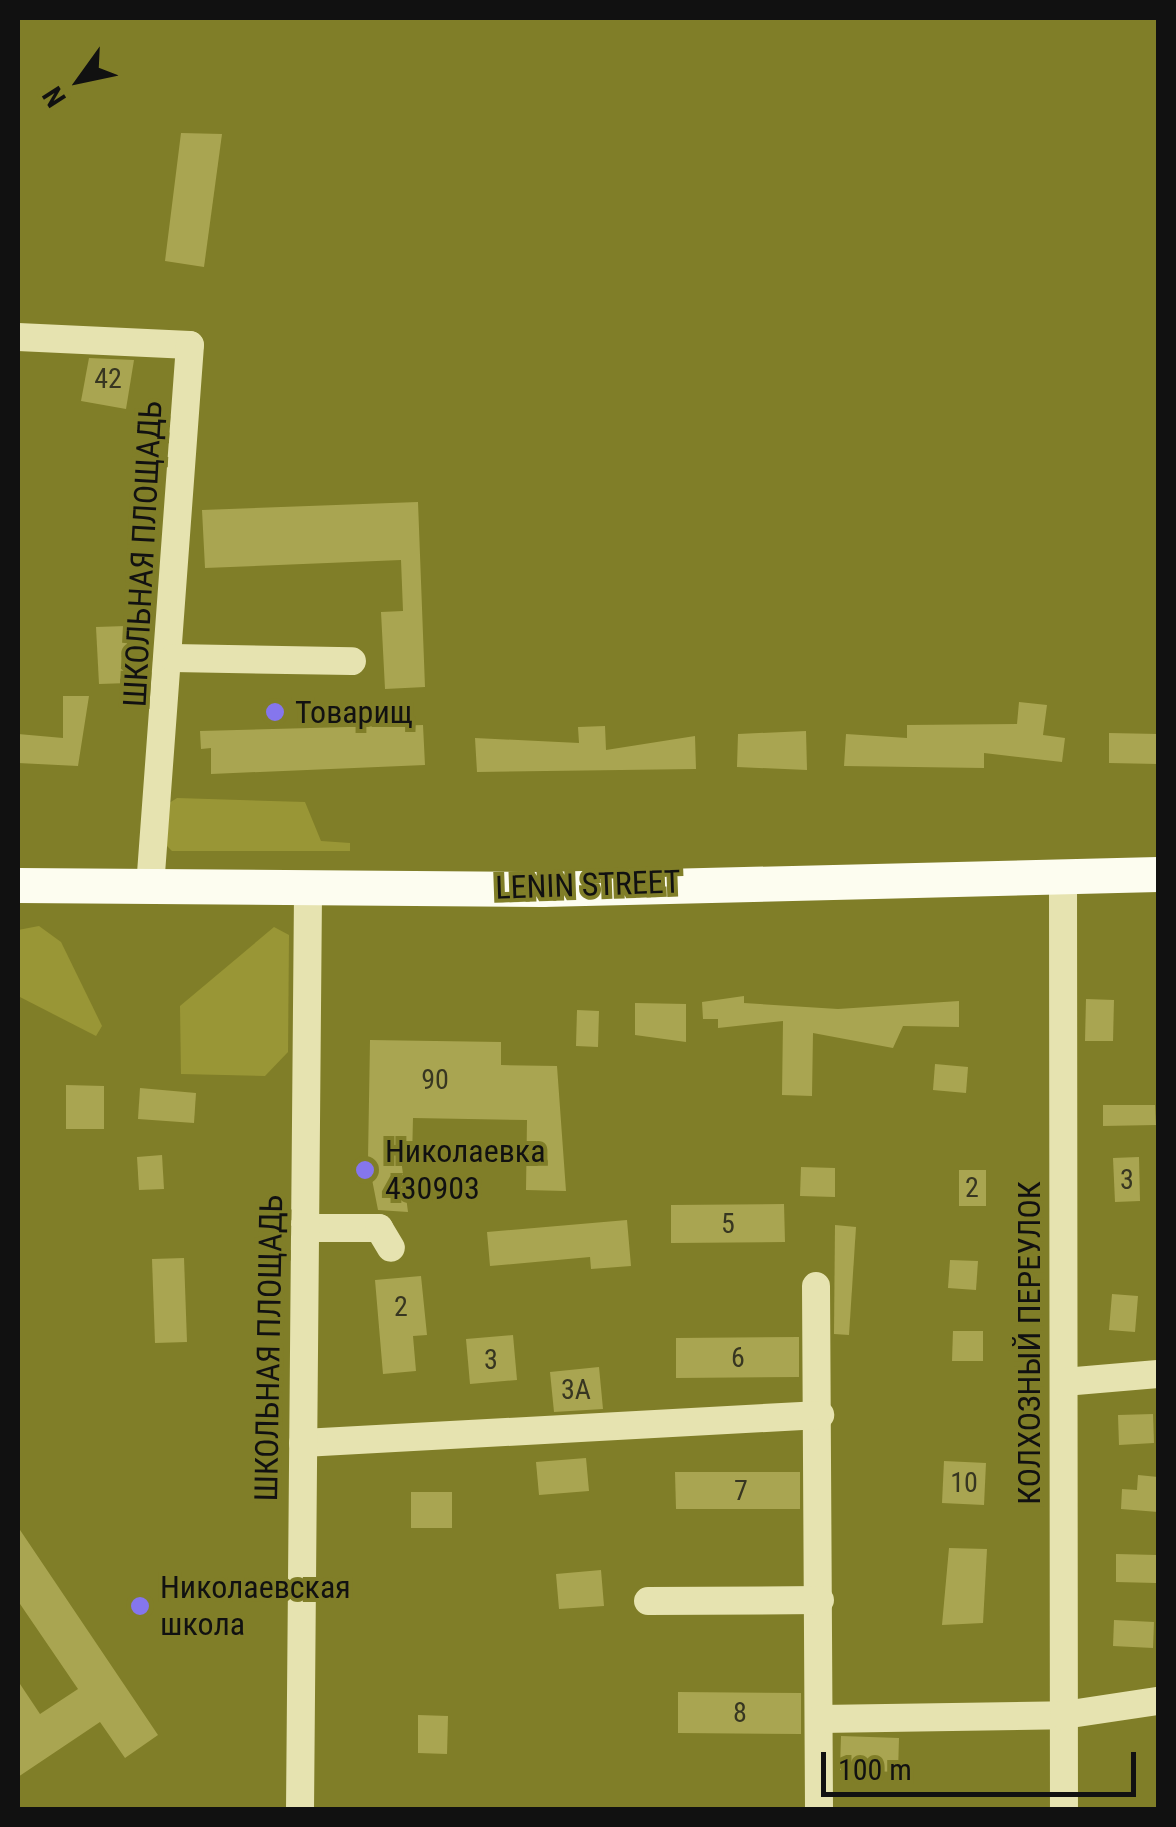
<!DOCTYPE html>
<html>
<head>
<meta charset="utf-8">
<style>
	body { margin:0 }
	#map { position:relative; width:1176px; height:1827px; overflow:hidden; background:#807e28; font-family:"Roboto Condensed",sans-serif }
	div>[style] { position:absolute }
	.green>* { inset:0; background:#999636 }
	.building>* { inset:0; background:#a9a551 }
	.minor>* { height:28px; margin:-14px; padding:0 14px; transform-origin:14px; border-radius:14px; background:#e6e3b0 }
	.major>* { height:35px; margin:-17.5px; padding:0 17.5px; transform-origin:17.5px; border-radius:17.5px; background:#fdfdf0 }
	.dots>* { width:28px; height:28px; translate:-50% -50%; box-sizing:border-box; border:5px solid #807e28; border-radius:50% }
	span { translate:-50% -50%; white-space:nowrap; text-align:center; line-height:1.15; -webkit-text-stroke:8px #807e28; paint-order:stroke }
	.number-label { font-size:28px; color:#373621 }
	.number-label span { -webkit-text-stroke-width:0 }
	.street-label { font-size:32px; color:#111 }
	.poi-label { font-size:32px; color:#111 }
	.left { translate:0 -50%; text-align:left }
	.frame { position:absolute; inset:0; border:20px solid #111; pointer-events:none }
	.north { position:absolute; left:30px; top:30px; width:100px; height:100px; -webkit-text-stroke:8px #807e28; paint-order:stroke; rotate:237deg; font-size:28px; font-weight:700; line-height:40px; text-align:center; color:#111 }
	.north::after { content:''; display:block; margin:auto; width:35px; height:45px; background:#111; clip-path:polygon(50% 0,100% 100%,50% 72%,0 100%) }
	.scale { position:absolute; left:821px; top:1752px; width:315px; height:45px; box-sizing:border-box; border:5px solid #111; border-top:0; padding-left:12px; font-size:30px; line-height:35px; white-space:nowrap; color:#111; -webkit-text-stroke:8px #807e28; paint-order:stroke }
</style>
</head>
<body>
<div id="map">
	<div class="green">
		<i style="clip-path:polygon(177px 798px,305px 802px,321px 841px,350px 843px,350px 851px,172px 851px,163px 842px,166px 805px)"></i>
		<i style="clip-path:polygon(39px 926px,61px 942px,102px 1026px,96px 1036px,18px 996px,18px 930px)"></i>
		<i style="clip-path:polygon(274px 927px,289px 935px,288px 1052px,265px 1076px,181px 1074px,180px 1006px)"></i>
	</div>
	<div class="building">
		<i style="clip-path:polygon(181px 133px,222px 134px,204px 267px,165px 261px)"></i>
		<i style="clip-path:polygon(89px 358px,134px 360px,126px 409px,81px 401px)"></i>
		<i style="clip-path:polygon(418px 502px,425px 687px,385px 689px,381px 612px,403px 611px,401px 560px,205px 568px,202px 510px)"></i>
		<i style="clip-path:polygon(126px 626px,129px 683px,99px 684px,96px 627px)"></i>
		<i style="clip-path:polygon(63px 696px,89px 696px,78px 766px,18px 763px,18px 734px,63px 738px)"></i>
		<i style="clip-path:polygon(1019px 702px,1047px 705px,1043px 735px,1065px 738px,1062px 762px,984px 753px,984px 768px,844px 766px,846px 734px,907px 738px,907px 725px,1017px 724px)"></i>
		<i style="clip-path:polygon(423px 725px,425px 765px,211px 774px,211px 748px,201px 749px,200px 731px)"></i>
		<i style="clip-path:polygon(605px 726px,606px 750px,695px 736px,696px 769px,477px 772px,475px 738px,579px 743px,578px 727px)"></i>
		<i style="clip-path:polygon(806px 731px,807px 770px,737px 767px,738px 734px)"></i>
		<i style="clip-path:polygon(1109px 733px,1158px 734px,1158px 764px,1109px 763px)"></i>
		<i style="clip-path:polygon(744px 996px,744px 1003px,838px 1009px,959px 1001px,959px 1027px,903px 1026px,893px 1048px,813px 1033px,812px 1096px,782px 1095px,783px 1021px,718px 1028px,718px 1019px,703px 1019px,702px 1002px)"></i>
		<i style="clip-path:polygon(1086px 999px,1114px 1000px,1113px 1041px,1085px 1041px)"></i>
		<i style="clip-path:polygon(635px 1003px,686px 1004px,686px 1042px,635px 1035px)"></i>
		<i style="clip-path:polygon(577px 1010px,599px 1011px,598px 1047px,576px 1046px)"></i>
		<i style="clip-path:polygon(370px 1040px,501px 1042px,501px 1065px,557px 1066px,566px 1191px,526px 1190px,527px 1120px,413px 1118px,412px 1159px,401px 1159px,408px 1212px,378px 1210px,368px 1159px)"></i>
		<i style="clip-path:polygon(935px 1064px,968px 1067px,966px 1093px,933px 1090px)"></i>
		<i style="clip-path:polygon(66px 1085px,104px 1086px,104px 1129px,66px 1129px)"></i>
		<i style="clip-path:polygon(140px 1088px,196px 1093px,194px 1123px,138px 1119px)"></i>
		<i style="clip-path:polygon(1103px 1105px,1155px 1105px,1156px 1125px,1103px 1126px)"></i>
		<i style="clip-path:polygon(162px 1155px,164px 1189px,139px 1190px,137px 1157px)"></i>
		<i style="clip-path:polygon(1139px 1157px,1140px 1201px,1115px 1202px,1113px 1158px)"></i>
		<i style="clip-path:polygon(801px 1167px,835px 1168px,835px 1197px,800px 1196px)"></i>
		<i style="clip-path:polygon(959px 1170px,986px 1170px,986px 1206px,959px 1206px)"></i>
		<i style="clip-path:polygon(784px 1204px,785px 1242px,671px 1243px,671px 1205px)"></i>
		<i style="clip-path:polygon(627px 1220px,631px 1266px,591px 1269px,590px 1257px,490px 1266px,487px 1232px)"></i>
		<i style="clip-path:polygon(835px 1225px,856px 1227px,849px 1335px,834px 1334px)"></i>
		<i style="clip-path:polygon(184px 1258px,187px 1342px,155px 1343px,152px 1259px)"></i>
		<i style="clip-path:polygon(950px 1260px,978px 1261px,976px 1290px,948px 1288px)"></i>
		<i style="clip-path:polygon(421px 1276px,427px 1335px,413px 1336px,416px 1371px,383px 1374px,375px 1280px)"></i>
		<i style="clip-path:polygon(1112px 1294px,1138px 1296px,1135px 1332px,1109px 1330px)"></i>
		<i style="clip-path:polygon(953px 1331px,983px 1331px,983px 1361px,952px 1361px)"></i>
		<i style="clip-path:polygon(513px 1335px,517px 1380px,470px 1384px,466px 1339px)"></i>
		<i style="clip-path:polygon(799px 1337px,799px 1377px,676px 1378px,676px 1338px)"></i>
		<i style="clip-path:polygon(599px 1367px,603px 1409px,554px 1412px,550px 1372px)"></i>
		<i style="clip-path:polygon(1153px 1414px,1154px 1443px,1119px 1445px,1118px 1415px)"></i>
		<i style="clip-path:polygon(586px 1458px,589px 1491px,539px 1495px,536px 1462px)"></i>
		<i style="clip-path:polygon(944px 1461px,986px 1463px,984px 1505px,942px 1503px)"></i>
		<i style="clip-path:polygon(675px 1472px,800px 1472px,800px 1509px,676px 1509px)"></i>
		<i style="clip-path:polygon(1138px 1475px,1158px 1477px,1158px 1512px,1121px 1509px,1122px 1489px,1137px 1490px)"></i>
		<i style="clip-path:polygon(411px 1492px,452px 1492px,452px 1528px,411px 1528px)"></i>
		<i style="clip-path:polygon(18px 1527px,158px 1735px,125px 1758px,100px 1722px,18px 1777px,18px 1681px,40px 1714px,78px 1689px,18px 1601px)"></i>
		<i style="clip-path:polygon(949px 1548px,987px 1549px,983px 1623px,942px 1625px)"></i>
		<i style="clip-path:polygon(1116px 1554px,1157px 1555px,1156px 1583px,1116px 1582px)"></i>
		<i style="clip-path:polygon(601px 1570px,604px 1606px,559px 1609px,556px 1574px)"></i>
		<i style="clip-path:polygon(1114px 1620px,1154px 1622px,1153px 1648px,1113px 1646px)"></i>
		<i style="clip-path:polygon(678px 1692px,801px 1693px,801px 1734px,678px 1733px)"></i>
		<i style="clip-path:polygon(418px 1715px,448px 1716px,447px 1754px,418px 1753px)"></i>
		<i style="clip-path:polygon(841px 1736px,899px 1738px,898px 1772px,840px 1770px)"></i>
	</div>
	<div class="minor">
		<i style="left:18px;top:337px;width:172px;rotate:2.7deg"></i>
		<i style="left:190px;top:345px;width:543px;rotate:94.22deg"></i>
		<i style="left:173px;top:658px;width:179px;rotate:1deg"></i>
		<i style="left:1063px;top:877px;width:933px;rotate:89.94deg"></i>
		<i style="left:305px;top:1228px;width:74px"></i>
		<i style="left:379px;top:1228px;width:23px;rotate:59deg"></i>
		<i style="left:816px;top:1286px;width:524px;rotate:89.67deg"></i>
		<i style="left:1064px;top:1382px;width:94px;rotate:-4.9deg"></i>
		<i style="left:303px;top:1443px;width:518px;rotate:-3.1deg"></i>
		<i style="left:648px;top:1601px;width:172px;rotate:-0.3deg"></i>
		<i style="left:820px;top:1719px;width:244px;rotate:-0.9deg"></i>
		<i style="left:1064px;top:1715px;width:95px;rotate:-8.5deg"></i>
		<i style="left:300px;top:1810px;width:923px;rotate:-89.5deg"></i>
	</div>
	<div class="major">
		<i style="left:18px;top:885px;width:524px;rotate:0.44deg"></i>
		<i style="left:542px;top:889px;width:616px;rotate:-1.39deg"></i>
	</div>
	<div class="dots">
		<i style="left:275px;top:712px;background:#8576ed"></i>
		<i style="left:365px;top:1170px;background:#8576ed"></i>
		<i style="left:140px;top:1606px;background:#8576ed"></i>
	</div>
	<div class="number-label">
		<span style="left:108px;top:379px">42</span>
		<span style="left:435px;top:1080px">90</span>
		<span style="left:1127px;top:1180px">3</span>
		<span style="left:972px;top:1188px">2</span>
		<span style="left:728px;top:1224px">5</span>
		<span style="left:401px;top:1307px">2</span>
		<span style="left:738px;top:1358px">6</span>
		<span style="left:491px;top:1360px">3</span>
		<span style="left:576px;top:1390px">3А</span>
		<span style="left:964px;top:1483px">10</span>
		<span style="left:741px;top:1491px">7</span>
		<span style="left:740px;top:1713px">8</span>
	</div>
	<div class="street-label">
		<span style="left:143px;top:554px;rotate:-87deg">ШКОЛЬНАЯ ПЛОЩАДЬ</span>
		<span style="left:588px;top:885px;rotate:-2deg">LENIN STREET</span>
		<span style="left:1029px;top:1343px;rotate:-90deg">КОЛХОЗНЫЙ ПЕРЕУЛОК</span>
		<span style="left:269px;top:1348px;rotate:-89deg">ШКОЛЬНАЯ ПЛОЩАДЬ</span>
	</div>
	<div class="poi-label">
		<span class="left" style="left:295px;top:712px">Товарищ</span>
		<span class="left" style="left:385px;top:1170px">Николаевка<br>430903</span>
		<span class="left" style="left:160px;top:1606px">Николаевская<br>школа</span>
	</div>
	<div class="frame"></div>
	<div class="north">N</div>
	<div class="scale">100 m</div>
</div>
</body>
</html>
